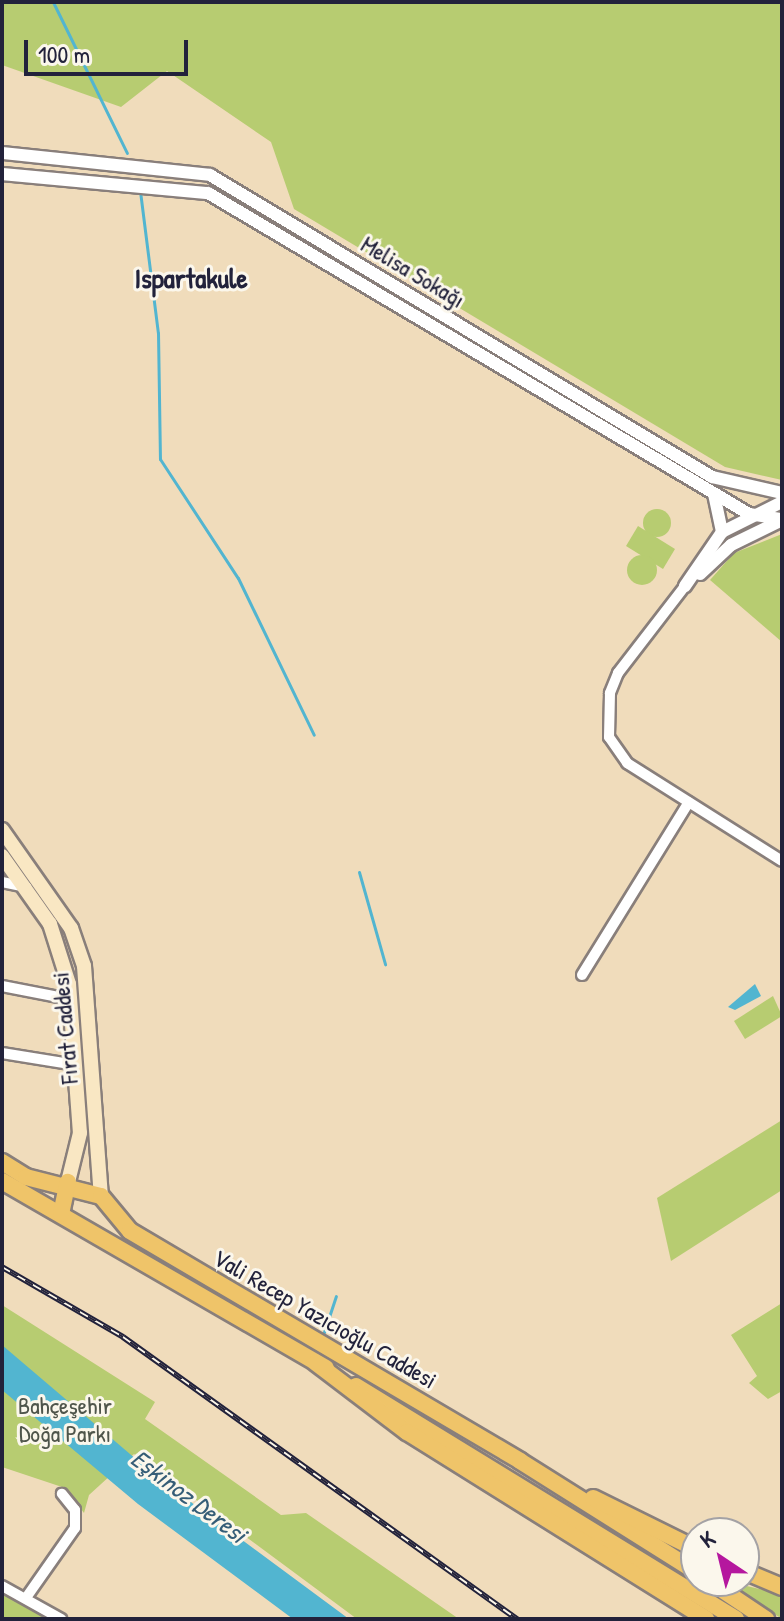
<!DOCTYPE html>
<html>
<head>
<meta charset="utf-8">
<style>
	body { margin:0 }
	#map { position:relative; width:784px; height:1621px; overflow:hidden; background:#f0dcbb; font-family:"Patrick Hand",sans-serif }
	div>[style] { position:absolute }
	.green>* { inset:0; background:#b7cc71 }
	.round { border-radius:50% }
	.water>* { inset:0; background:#52b5d0 }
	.stream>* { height:3px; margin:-1.5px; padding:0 1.5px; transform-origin:1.5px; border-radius:1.5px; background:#52b5d0 }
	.roads { filter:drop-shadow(2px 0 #897f7b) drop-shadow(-2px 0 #897f7b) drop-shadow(0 2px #897f7b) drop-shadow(0 -2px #897f7b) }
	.minor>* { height:10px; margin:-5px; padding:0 5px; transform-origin:5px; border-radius:5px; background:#fff }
	.tertiary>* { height:12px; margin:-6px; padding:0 6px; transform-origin:6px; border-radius:6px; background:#fff }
	.secondary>* { height:14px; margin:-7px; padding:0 7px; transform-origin:7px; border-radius:7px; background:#f9e7c3 }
	.primary>* { height:16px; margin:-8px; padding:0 8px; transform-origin:8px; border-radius:8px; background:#efc469 }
	.trunk>* { height:16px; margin:-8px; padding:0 8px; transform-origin:8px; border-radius:8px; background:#efc469 }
	.rail>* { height:6px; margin-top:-3px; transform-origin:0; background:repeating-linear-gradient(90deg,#fbf7ec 0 9px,#22223b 0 18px); box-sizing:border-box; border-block:2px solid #22223b }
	span { translate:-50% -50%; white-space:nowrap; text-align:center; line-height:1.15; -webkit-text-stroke:6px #fbf7ec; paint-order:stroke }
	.street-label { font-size:24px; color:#22223b }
	.park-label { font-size:24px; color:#4f554b }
	.water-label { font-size:26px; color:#355d77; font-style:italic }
	.quarter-label { font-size:28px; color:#22223b; font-weight:700 }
	.frame { position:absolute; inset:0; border:4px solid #22223b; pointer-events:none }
	.north { position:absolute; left:680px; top:1517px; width:80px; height:80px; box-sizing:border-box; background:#fbf7ec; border:2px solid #a4a2a5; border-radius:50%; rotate:325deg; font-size:22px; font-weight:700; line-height:32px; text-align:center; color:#22223b }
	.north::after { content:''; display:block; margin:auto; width:28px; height:36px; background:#b5179e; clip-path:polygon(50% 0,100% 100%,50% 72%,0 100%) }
	.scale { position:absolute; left:24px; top:40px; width:164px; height:36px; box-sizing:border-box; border:4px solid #22223b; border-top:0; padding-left:10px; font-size:24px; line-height:28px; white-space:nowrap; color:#22223b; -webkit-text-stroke:6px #fbf7ec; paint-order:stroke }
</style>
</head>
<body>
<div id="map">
	<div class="green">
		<i style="clip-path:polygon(2px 2px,782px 2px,782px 480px,725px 467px,294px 209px,271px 142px,167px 71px,121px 107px,2px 65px)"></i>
		<i class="round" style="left:643px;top:509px;width:28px;height:28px"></i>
		<i style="clip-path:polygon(638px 526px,675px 549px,663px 569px,626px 546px)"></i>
		<i style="clip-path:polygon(782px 534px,782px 642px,710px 580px,734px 553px)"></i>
		<i class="round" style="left:627px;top:555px;width:30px;height:30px"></i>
		<i style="clip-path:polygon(773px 996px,782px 1016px,745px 1039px,734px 1021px)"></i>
		<i style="clip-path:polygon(782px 1120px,782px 1190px,671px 1261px,657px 1198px)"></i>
		<i style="clip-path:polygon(782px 1303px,782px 1391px,768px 1399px,749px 1383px,757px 1376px,731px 1335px)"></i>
		<i style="clip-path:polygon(2px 1305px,155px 1402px,145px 1419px,281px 1515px,306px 1513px,459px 1619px,357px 1619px,134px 1454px,89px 1495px,84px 1513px,65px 1488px,2px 1467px)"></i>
		<i style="clip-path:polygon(725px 1581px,782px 1594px,782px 1619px)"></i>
		<i style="clip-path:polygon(2px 1586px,61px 1619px,2px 1619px)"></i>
	</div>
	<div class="water">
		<i style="clip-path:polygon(755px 984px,761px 996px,735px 1010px,728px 1007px)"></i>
		<i style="clip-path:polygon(2px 1345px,157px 1477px,349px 1619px,293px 1619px,138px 1504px,2px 1390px)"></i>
	</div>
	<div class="stream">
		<i style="left:53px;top:2px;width:168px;rotate:63.9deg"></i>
		<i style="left:140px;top:191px;width:143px;rotate:82.8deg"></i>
		<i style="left:158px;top:333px;width:126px;rotate:89.1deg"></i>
		<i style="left:160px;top:459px;width:142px;rotate:56.8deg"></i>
		<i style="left:238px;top:578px;width:174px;rotate:64.2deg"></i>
		<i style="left:359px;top:872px;width:96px;rotate:74.2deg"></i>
		<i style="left:323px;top:1335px;width:41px;rotate:-71.6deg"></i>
	</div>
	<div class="roads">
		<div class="minor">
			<i style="left:685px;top:586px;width:110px;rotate:127.6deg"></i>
			<i style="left:618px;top:673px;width:22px;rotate:112deg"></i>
			<i style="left:610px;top:693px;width:44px;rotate:91.3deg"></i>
			<i style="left:609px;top:737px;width:32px;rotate:55deg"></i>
			<i style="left:627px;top:763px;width:183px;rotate:32.3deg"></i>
			<i style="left:2px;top:882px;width:25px;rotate:12deg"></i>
			<i style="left:582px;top:975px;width:203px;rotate:-58.3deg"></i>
			<i style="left:2px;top:986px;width:68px;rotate:11deg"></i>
			<i style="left:2px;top:1053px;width:75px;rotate:9.2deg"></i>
			<i style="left:2px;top:1586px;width:68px;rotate:29.2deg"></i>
			<i style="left:28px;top:1595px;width:82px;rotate:-55deg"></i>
			<i style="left:75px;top:1528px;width:18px;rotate:-90deg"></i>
			<i style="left:75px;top:1510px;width:21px;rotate:-129deg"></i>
		</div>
		<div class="tertiary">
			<i style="left:2px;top:153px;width:209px;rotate:6deg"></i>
			<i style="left:210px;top:175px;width:586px;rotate:31.03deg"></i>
			<i style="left:712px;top:477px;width:72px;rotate:12.9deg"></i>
			<i style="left:2px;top:174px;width:207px;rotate:5.3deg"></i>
			<i style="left:208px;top:193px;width:629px;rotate:30.68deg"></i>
			<i style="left:749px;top:514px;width:33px;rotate:9deg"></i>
			<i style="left:714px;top:494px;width:39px;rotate:78deg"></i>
			<i style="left:700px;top:574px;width:42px;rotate:-43.1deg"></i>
			<i style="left:731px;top:545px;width:55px;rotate:-26.1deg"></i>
			<i style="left:685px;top:586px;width:65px;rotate:-55.6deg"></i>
			<i style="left:722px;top:532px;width:67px;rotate:-26.6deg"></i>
		</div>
		<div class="secondary">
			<i style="left:2px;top:830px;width:120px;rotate:54.9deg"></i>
			<i style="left:71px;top:928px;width:40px;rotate:71.1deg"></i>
			<i style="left:84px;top:966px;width:231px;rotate:85.8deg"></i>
			<i style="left:2px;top:856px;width:83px;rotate:54.8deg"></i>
			<i style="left:50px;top:924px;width:63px;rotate:72.4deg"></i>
			<i style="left:69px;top:984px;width:149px;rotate:85.8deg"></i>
			<i style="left:80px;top:1133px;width:50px;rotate:103.8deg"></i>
		</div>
		<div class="primary">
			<i style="left:2px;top:1162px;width:28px;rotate:32deg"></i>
			<i style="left:26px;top:1177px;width:77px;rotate:14.2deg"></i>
			<i style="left:101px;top:1196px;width:45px;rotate:50.4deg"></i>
			<i style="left:130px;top:1231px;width:453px;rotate:30.5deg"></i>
			<i style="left:2px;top:1181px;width:374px;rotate:30deg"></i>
			<i style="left:61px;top:1214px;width:33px;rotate:-78deg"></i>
			<i style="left:356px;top:1386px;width:446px;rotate:31.5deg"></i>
		</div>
		<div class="trunk">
			<i style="left:316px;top:1363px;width:114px;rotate:37.2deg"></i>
			<i style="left:407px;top:1432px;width:353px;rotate:32deg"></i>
			<i style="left:520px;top:1461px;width:208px;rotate:32.2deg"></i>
			<i style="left:593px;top:1498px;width:115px;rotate:26.3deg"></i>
			<i style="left:744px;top:1571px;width:41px;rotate:22.8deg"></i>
			<i style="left:709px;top:1581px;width:69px;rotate:33.7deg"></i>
		</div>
	</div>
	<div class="rail">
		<i style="left:2px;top:1267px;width:140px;rotate:30deg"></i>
		<i style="left:123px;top:1337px;width:485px;rotate:35.6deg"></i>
	</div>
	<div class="street-label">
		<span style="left:413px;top:272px;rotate:31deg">Melisa Sokağı</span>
		<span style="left:65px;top:1028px;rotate:-95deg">Fırat Caddesi</span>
		<span style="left:325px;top:1319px;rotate:30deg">Vali Recep Yazıcıoğlu Caddesi</span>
	</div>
	<div class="park-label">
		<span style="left:65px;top:1420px">Bahçeşehir<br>Doğa Parkı</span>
	</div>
	<div class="water-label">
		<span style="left:189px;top:1496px;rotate:37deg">Eşkinoz Deresi</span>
	</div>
	<div class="quarter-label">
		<span style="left:191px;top:278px">Ispartakule</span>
	</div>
	<div class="frame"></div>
	<div class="north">K</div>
	<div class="scale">100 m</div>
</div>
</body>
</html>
